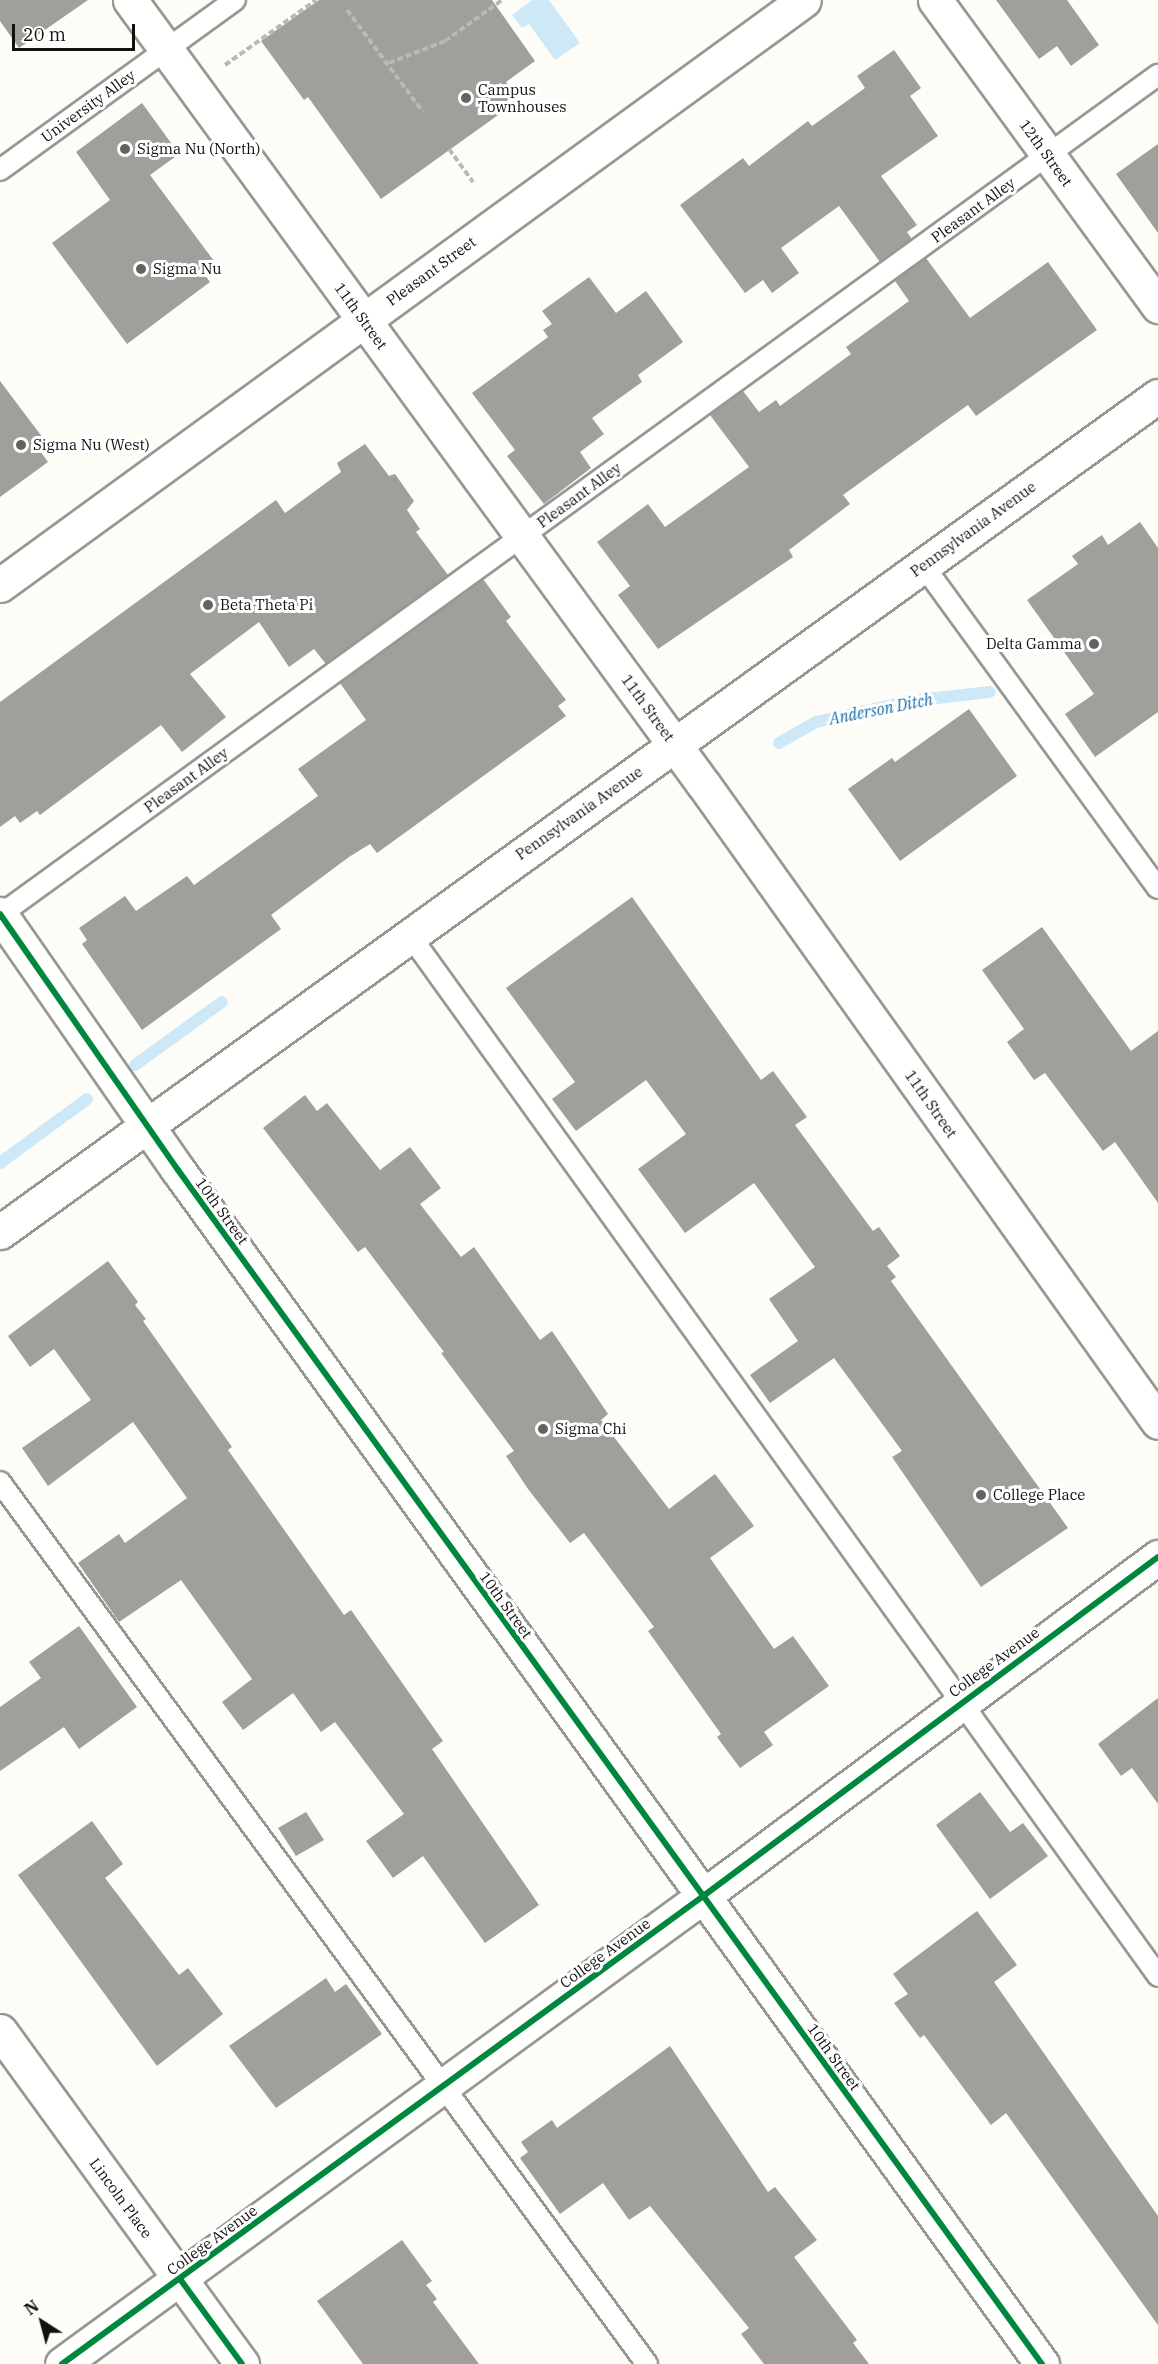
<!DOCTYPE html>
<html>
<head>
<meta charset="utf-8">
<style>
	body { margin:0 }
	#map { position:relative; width:1158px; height:2364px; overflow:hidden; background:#fdfcf7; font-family:"IBM Plex Serif",serif }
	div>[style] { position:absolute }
	.water>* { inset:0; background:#cde8f7 }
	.stream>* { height:12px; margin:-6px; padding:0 6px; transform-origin:6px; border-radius:6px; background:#cde8f7 }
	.building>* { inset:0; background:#a19f9c }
	.path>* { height:4px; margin-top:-2px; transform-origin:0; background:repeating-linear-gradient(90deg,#b9b9b8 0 6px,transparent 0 9px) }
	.roads { filter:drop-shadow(2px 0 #979795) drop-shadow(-2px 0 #979795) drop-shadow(0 2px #979795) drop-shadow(0 -2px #979795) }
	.service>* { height:20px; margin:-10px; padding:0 10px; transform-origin:10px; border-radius:10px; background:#fffffe }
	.minor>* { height:33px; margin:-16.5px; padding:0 16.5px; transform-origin:16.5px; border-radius:16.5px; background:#fffffe }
	.tertiary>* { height:33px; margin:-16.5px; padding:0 16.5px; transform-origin:16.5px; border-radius:16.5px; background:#fffffe }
	.cycleway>* { height:6px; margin:-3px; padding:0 3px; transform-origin:3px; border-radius:3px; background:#00873e }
	.dots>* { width:16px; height:16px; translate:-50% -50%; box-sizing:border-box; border:3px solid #fff; border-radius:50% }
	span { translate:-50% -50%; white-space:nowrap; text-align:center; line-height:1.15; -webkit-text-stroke:6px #fff; paint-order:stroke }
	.poi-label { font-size:15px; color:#111 }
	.left { translate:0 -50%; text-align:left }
	.right { translate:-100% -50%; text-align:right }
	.street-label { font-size:15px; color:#111 }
	.water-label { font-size:16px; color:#1768a6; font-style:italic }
	.north { position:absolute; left:12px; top:2292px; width:60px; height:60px; -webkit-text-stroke:4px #fff; paint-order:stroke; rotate:324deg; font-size:16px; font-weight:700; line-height:24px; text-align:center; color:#111 }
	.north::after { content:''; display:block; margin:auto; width:21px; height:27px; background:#111; clip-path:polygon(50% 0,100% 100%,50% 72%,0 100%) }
	.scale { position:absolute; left:12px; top:24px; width:123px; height:27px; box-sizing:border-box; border:3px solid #111; border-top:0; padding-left:8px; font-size:18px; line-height:21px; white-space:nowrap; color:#111; -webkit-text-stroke:4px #fff; paint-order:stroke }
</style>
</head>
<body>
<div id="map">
	<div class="water">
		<i style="clip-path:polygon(532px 0,549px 0,580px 43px,555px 60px,529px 24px,522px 28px,512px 15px)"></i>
	</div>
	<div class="stream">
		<i style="left:779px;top:743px;width:43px;rotate:-29.6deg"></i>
		<i style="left:816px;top:722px;width:96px;rotate:-12.6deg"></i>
		<i style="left:910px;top:701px;width:80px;rotate:-6.5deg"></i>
		<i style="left:135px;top:1065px;width:107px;rotate:-35.9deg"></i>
		<i style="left:0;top:1163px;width:108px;rotate:-36.3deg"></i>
	</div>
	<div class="building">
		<i style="clip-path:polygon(0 0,88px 0,19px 48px,0 21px)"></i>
		<i style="clip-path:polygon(319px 0,492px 0,535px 61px,506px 82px,519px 100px,381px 199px,308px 97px,304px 100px,261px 41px)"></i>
		<i style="clip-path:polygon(996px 0,1067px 0,1099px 45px,1071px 66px,1057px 46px,1039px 59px)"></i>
		<i style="clip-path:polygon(894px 50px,921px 88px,910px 96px,938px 136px,881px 176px,917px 225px,907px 232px,912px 239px,880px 262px,839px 206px,781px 248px,799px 273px,772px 293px,763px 280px,745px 293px,680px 205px,743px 158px,749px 166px,808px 121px,812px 126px,865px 88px,857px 76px)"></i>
		<i style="clip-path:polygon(142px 103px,179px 154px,150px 175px,217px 265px,204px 274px,210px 282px,127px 344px,52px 243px,110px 200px,76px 152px)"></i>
		<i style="clip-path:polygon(1158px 144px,1158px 233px,1116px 174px)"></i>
		<i style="clip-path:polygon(926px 258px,970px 318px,1048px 262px,1097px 330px,976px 416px,968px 405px,944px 422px,843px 495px,850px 504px,789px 550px,793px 557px,658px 649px,618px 595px,630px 586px,597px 542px,648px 504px,665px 527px,749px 467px,710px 415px,743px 391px,759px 412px,776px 400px,780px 406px,851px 354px,846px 347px,909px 301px,895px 281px)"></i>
		<i style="clip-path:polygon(589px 277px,616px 313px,646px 291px,683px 342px,638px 375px,642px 382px,592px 418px,604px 434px,580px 452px,591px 468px,544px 504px,507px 456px,515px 450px,472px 393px,548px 337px,543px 330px,552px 324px,542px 311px)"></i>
		<i style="clip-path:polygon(0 381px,46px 442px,38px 448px,48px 462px,0 497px)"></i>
		<i style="clip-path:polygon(365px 444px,389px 476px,395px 474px,414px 501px,407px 510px,420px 529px,416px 532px,448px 575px,326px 664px,314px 649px,289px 667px,259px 622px,190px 674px,226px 717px,182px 752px,161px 725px,40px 815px,37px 811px,20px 823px,15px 816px,0 827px,0 702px,276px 500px,285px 513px,341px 472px,337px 463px)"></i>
		<i style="clip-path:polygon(1140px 522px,1158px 548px,1158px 712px,1095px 757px,1065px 714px,1094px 694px,1027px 600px,1078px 564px,1072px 556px,1102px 535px,1108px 545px)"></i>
		<i style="clip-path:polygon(483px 579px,511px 617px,506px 621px,566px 700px,558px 706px,566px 716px,377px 853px,370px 844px,349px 857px,271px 915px,281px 929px,142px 1030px,82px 944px,87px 940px,79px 928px,125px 896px,136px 911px,187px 876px,194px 885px,318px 796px,298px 769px,366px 720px,340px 683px)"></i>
		<i style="clip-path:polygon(969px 709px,1017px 776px,900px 861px,848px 789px,892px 758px,895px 762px)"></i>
		<i style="clip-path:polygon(632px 897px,761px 1080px,773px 1071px,807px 1117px,795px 1125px,873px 1231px,879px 1227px,900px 1256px,887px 1266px,896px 1277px,891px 1281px,1068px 1528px,981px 1587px,892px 1457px,902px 1451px,834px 1358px,770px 1403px,750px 1375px,798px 1341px,769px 1299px,815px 1267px,754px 1183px,685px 1233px,638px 1169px,686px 1134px,646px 1080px,576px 1131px,552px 1099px,575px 1082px,506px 988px)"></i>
		<i style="clip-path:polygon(1042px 927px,1131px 1051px,1158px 1031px,1158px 1203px,1115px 1142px,1103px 1151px,1045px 1073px,1034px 1080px,1007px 1042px,1024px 1029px,982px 970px)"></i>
		<i style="clip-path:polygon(305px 1095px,317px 1111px,327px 1103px,380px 1170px,410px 1147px,441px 1188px,420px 1204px,461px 1257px,474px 1247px,540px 1340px,552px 1331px,608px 1414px,601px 1420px,669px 1509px,715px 1474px,754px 1526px,710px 1558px,774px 1649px,793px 1636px,829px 1686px,764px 1732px,773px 1745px,740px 1768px,717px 1737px,721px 1734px,648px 1631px,654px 1627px,584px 1533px,570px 1543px,528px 1489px,506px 1456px,514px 1451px,441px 1353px,444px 1352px,365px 1247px,358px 1252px,263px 1128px)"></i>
		<i style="clip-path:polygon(108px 1261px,138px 1302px,135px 1305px,146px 1319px,143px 1321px,232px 1447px,228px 1450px,344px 1615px,351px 1610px,443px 1741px,432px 1749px,539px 1905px,485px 1943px,423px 1856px,393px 1878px,366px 1841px,404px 1814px,335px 1722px,321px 1732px,293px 1693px,243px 1730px,222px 1702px,252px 1679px,181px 1580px,119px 1622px,78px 1563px,119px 1534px,125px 1543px,187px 1498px,133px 1422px,48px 1486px,22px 1448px,91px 1400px,54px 1349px,30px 1367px,8px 1336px)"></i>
		<i style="clip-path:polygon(79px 1626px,137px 1707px,79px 1749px,64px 1727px,0 1771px,0 1707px,41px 1678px,29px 1662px)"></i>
		<i style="clip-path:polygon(1158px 1698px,1158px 1804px,1132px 1768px,1121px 1776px,1098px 1744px)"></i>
		<i style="clip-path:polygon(980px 1792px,1010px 1832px,1023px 1823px,1048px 1856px,990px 1899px,936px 1825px)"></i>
		<i style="clip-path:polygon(306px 1812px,324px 1840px,296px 1856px,278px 1828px)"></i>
		<i style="clip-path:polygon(92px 1821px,123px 1864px,105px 1878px,179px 1975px,188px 1968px,223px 2014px,157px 2066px,18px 1875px)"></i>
		<i style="clip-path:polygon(977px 1911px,1017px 1965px,994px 1982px,1158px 2216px,1158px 2325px,1006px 2113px,991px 2125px,924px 2035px,920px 2038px,894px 2003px,908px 1994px,893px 1974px)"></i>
		<i style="clip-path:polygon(326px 1978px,335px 1992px,346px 1984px,382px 2034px,276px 2108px,229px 2046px)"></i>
		<i style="clip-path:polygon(670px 2046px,768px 2192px,775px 2187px,817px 2240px,794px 2257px,857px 2340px,853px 2343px,869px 2364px,764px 2364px,741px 2334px,749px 2328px,650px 2206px,629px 2220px,603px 2183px,560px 2214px,520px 2158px,528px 2152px,521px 2142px,552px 2120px,557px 2128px)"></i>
		<i style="clip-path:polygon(402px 2240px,432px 2281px,426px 2285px,437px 2299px,433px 2302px,479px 2364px,363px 2364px,317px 2301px)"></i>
	</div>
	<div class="path">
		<i style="left:347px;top:10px;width:127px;rotate:53.3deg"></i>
		<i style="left:389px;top:63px;width:60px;rotate:-21.4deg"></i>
		<i style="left:445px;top:41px;width:70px;rotate:-35.7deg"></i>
		<i style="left:225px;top:65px;width:112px;rotate:-35.5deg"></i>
		<i style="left:449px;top:149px;width:41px;rotate:54deg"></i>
	</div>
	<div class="roads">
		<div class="service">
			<i style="left:0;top:170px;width:290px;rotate:-35.9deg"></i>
			<i style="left:923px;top:565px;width:399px;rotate:54deg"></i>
			<i style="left:0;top:915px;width:1431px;rotate:-35.96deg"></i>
			<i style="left:409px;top:934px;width:1283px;rotate:54.29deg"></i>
			<i style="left:0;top:1482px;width:1094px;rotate:53.74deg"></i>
		</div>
		<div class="minor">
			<i style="left:130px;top:0;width:972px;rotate:53.83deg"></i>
			<i style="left:704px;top:785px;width:782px;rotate:54.52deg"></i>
			<i style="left:935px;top:0;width:379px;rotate:53.9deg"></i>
			<i style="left:0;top:585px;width:994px;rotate:-36.04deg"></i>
			<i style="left:0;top:914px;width:312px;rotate:55.2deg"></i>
			<i style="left:178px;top:1170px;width:1474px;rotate:54.11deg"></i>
			<i style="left:0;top:1232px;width:1428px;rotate:-35.83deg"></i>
			<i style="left:0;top:2031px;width:412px;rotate:54deg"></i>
		</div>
		<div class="tertiary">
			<i style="left:62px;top:2364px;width:792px;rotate:-36.12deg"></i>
			<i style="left:702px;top:1897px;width:569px;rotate:-36.71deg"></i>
		</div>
	</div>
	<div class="cycleway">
		<i style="left:0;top:914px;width:312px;rotate:55.2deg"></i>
		<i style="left:178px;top:1170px;width:1474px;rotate:54.11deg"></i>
		<i style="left:180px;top:2279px;width:105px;rotate:53.9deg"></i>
		<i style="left:62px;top:2364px;width:792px;rotate:-36.12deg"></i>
		<i style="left:702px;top:1897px;width:569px;rotate:-36.71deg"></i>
	</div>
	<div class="dots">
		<i style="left:466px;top:98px;background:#646362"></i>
		<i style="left:125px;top:149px;background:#646362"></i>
		<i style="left:141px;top:269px;background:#646362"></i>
		<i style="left:21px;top:445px;background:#646362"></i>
		<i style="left:208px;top:605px;background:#646362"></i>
		<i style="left:1094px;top:644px;background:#646362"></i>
		<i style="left:543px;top:1429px;background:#646362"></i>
		<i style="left:981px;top:1495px;background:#646362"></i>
	</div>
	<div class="poi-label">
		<span class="left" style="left:478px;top:98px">Campus<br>Townhouses</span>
		<span class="left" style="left:137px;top:149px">Sigma Nu (North)</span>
		<span class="left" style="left:153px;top:269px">Sigma Nu</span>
		<span class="left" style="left:33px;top:445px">Sigma Nu (West)</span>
		<span class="left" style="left:220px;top:605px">Beta Theta Pi</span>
		<span class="right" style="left:1082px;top:644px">Delta Gamma</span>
		<span class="left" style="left:555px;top:1429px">Sigma Chi</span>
		<span class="left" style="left:993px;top:1495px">College Place</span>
	</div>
	<div class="street-label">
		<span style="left:88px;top:106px;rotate:-36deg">University Alley</span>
		<span style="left:1046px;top:153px;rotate:54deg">12th Street</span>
		<span style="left:973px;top:210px;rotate:-36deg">Pleasant Alley</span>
		<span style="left:431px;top:271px;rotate:-36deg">Pleasant Street</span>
		<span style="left:361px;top:316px;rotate:54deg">11th Street</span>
		<span style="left:579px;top:495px;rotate:-36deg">Pleasant Alley</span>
		<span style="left:973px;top:529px;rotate:-36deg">Pennsylvania Avenue</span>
		<span style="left:648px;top:708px;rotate:54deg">11th Street</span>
		<span style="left:186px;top:780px;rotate:-36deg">Pleasant Alley</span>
		<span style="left:579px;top:813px;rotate:-35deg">Pennsylvania Avenue</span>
		<span style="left:931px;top:1104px;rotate:55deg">11th Street</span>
		<span style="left:222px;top:1211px;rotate:54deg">10th Street</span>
		<span style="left:506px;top:1605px;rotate:54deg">10th Street</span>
		<span style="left:994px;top:1662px;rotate:-36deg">College Avenue</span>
		<span style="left:605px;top:1953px;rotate:-36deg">College Avenue</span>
		<span style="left:834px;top:2057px;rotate:54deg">10th Street</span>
		<span style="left:121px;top:2198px;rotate:54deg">Lincoln Place</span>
		<span style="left:212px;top:2240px;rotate:-36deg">College Avenue</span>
	</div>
	<div class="water-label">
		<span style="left:881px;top:709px;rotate:-11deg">Anderson Ditch</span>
	</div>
	<div class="north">N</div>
	<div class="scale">20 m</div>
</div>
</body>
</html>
